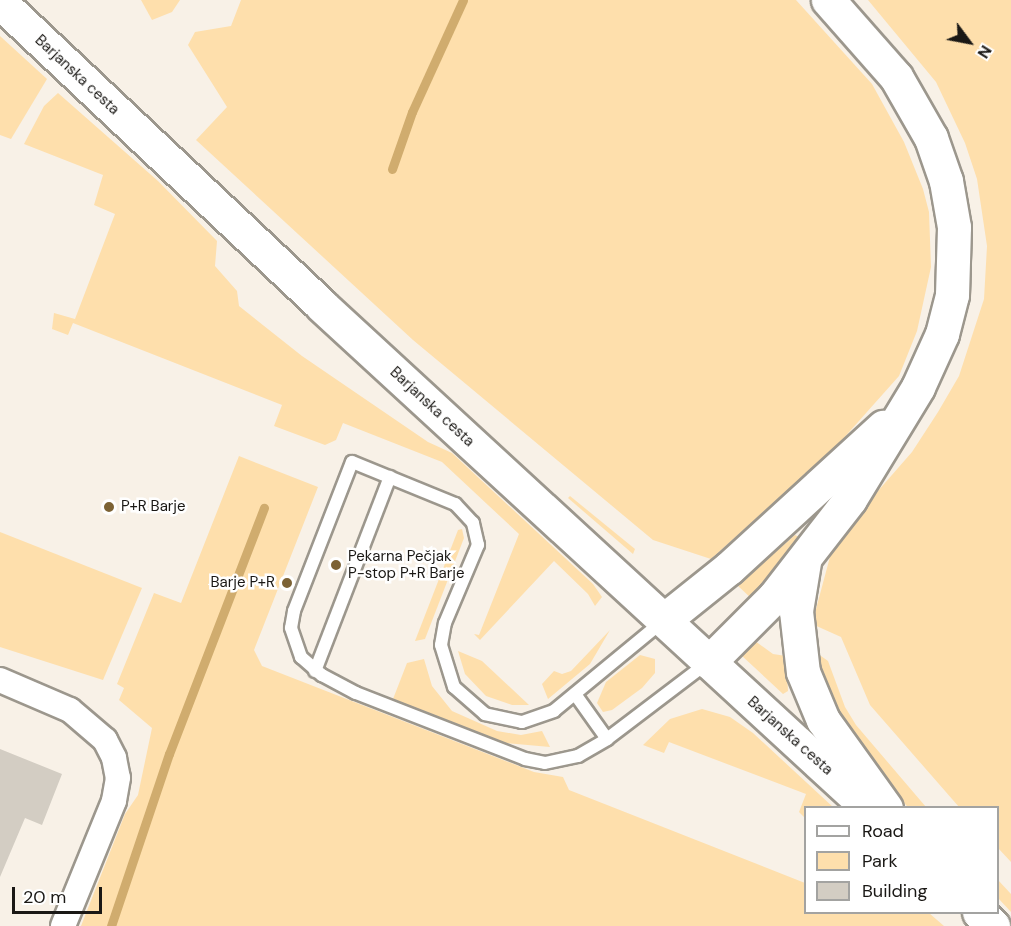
<!DOCTYPE html>
<html>
<head>
<meta charset="utf-8">
<style>
	body { margin:0 }
	#map { position:relative; width:1011px; height:926px; overflow:hidden; background:#f8f1e7; font-family:"DM Sans",sans-serif }
	div>[style] { position:absolute }
	.green>* { inset:0; background:#fedfac }
	.stream>* { height:9px; margin:-4.5px; padding:0 4.5px; transform-origin:4.5px; border-radius:4.5px; background:#d0ac6e }
	.building>* { inset:0; background:#d3cdc3 }
	.roads { filter:drop-shadow(2px 0 #9c978d) drop-shadow(-2px 0 #9c978d) drop-shadow(0 2px #9c978d) drop-shadow(0 -2px #9c978d) }
	.lane>* { height:12px; margin:-6px; padding:0 6px; transform-origin:6px; border-radius:6px; background:#fff }
	.street>* { height:24px; margin:-12px; padding:0 12px; transform-origin:12px; border-radius:12px; background:#fff }
	.primary>* { height:33px; margin:-16.5px; padding:0 16.5px; transform-origin:16.5px; border-radius:16.5px; background:#fff }
	.highway>* { height:33px; margin:-16.5px; padding:0 16.5px; transform-origin:16.5px; border-radius:16.5px; background:#fff }
	.dots>* { width:16px; height:16px; translate:-50% -50%; box-sizing:border-box; border:3px solid #fff; border-radius:50% }
	span { translate:-50% -50%; white-space:nowrap; text-align:center; line-height:1.15; -webkit-text-stroke:5px #fff; paint-order:stroke }
	.street-label { font-size:15px; color:#1a1815 }
	.poi-label { font-size:15px; color:#1a1815 }
	.left { translate:0 -50%; text-align:left }
	.right { translate:-100% -50%; text-align:right }
	.legend { position:absolute; left:804px; top:806px; width:195px; height:108px; box-sizing:border-box; background:#fff; border:2px solid #a3a3a1; margin:0; padding:8px 10px; list-style:none; font-size:18px; color:#1a1815 }
	.legend li { display:flex; align-items:center; gap:12px; height:30px }
	.legend b { width:30px; border:2px solid #a3a3a1 }
	.north { position:absolute; left:939px; top:12px; width:60px; height:60px; -webkit-text-stroke:4px #fff; paint-order:stroke; rotate:122deg; font-size:16px; font-weight:700; line-height:24px; text-align:center; color:#1a1815 }
	.north::after { content:''; display:block; margin:auto; width:21px; height:27px; background:#1a1815; clip-path:polygon(50% 0,100% 100%,50% 72%,0 100%) }
	.scale { position:absolute; left:12px; top:887px; width:90px; height:27px; box-sizing:border-box; border:3px solid #1a1815; border-top:0; padding-left:8px; font-size:18px; line-height:21px; white-space:nowrap; color:#1a1815; -webkit-text-stroke:4px #fff; paint-order:stroke }
</style>
</head>
<body>
<div id="map">
	<div class="green">
		<i style="clip-path:polygon(141px 0,180px 0,172px 12px,152px 20px)"></i>
		<i style="clip-path:polygon(241px 0,796px 0,872px 84px,904px 142px,923px 189px,929px 212px,931px 267px,917px 331px,899px 376px,834px 449px,711px 559px,653px 540px,413px 340px,196px 140px,227px 107px,188px 45px,195px 32px,231px 26px)"></i>
		<i style="clip-path:polygon(868px 0,1011px 0,1011px 862px,998px 848px,998px 808px,959px 807px,870px 705px,841px 637px,812px 624px,831px 553px,850px 523px,912px 452px,938px 412px,959px 376px,984px 299px,987px 246px,977px 179px,965px 143px,936px 82px)"></i>
		<i style="clip-path:polygon(0 36px,47px 79px,11px 139px,0 135px)"></i>
		<i style="clip-path:polygon(58px 93px,158px 181px,217px 241px,215px 266px,237px 291px,239px 306px,302px 356px,428px 442px,452px 453px,593px 584px,602px 597px,595px 606px,588px 594px,554px 561px,480px 640px,474px 634px,479px 635px,519px 534px,442px 462px,343px 423px,336px 440px,325px 445px,274px 426px,282px 405px,73px 323px,68px 335px,52px 329px,54px 313px,75px 319px,115px 214px,94px 205px,103px 175px,24px 144px,44px 106px)"></i>
		<i style="clip-path:polygon(239px 456px,318px 487px,254px 650px,262px 666px,534px 772px,563px 777px,569px 790px,805px 883px,806px 912px,929px 913px,944px 926px,81px 926px,125px 814px,138px 795px,152px 728px,119px 700px,124px 688px,117px 684px,154px 593px,181px 603px)"></i>
		<i style="clip-path:polygon(570px 496px,635px 549px,633px 554px,568px 498px)"></i>
		<i style="clip-path:polygon(462px 529px,464px 538px,425px 639px,415px 641px,458px 530px)"></i>
		<i style="clip-path:polygon(0 532px,142px 588px,103px 680px,0 647px)"></i>
		<i style="clip-path:polygon(795px 535px,801px 538px,752px 599px,737px 585px)"></i>
		<i style="clip-path:polygon(610px 630px,590px 664px,548px 699px,542px 684px,554px 671px,562px 674px,571px 671px)"></i>
		<i style="clip-path:polygon(755px 641px,773px 654px,786px 656px,788px 691px,783px 694px,741px 655px)"></i>
		<i style="clip-path:polygon(458px 651px,482px 661px,529px 705px,512px 705px,486px 696px,465px 674px)"></i>
		<i style="clip-path:polygon(814px 651px,828px 661px,845px 707px,856px 725px,926px 807px,908px 807px,896px 795px,826px 696px)"></i>
		<i style="clip-path:polygon(640px 655px,655px 659px,655px 673px,642px 688px,612px 710px,603px 712px,597px 703px,606px 682px)"></i>
		<i style="clip-path:polygon(424px 659px,432px 686px,452px 711px,497px 731px,521px 735px,542px 731px,550px 747px,506px 743px,393px 699px,407px 663px)"></i>
		<i style="clip-path:polygon(702px 709px,730px 717px,753px 733px,833px 807px,806px 808px,805px 818px,799px 812px,806px 794px,669px 742px,664px 753px,643px 745px,670px 719px)"></i>
		<i style="clip-path:polygon(998px 880px,1011px 894px,1011px 912px,998px 898px)"></i>
	</div>
	<div class="stream">
		<i style="left:392px;top:169px;width:60px;rotate:-70.7deg"></i>
		<i style="left:412px;top:112px;width:123px;rotate:-65.5deg"></i>
		<i style="left:111px;top:926px;width:182px;rotate:-71.4deg"></i>
		<i style="left:169px;top:754px;width:264px;rotate:-68.9deg"></i>
	</div>
	<div class="building">
		<i style="clip-path:polygon(0 749px,62px 774px,42px 825px,25px 818px,0 877px)"></i>
	</div>
	<div class="roads">
		<div class="lane">
			<i style="left:663px;top:621px;width:141px;rotate:140.5deg"></i>
			<i style="left:554px;top:711px;width:34px;rotate:161deg"></i>
			<i style="left:522px;top:722px;width:38px;rotate:-168deg"></i>
			<i style="left:485px;top:714px;width:41px;rotate:-138.9deg"></i>
			<i style="left:454px;top:687px;width:44px;rotate:-107.2deg"></i>
			<i style="left:441px;top:645px;width:22px;rotate:-80deg"></i>
			<i style="left:445px;top:623px;width:85px;rotate:-67.1deg"></i>
			<i style="left:478px;top:545px;width:23px;rotate:-103deg"></i>
			<i style="left:473px;top:523px;width:26px;rotate:-133deg"></i>
			<i style="left:455px;top:504px;width:111px;rotate:-157.8deg"></i>
			<i style="left:352px;top:462px;width:160px;rotate:111.3deg"></i>
			<i style="left:294px;top:611px;width:17px;rotate:100deg"></i>
			<i style="left:291px;top:628px;width:31px;rotate:71deg"></i>
			<i style="left:301px;top:657px;width:28px;rotate:41deg"></i>
			<i style="left:322px;top:675px;width:38px;rotate:28deg"></i>
			<i style="left:356px;top:693px;width:181px;rotate:21.3deg"></i>
			<i style="left:525px;top:759px;width:20px;rotate:11deg"></i>
			<i style="left:545px;top:763px;width:34px;rotate:-12deg"></i>
			<i style="left:578px;top:756px;width:34px;rotate:-30deg"></i>
			<i style="left:607px;top:739px;width:126px;rotate:-37.2deg"></i>
			<i style="left:315px;top:671px;width:208px;rotate:-68.9deg"></i>
			<i style="left:575px;top:694px;width:55px;rotate:54.6deg"></i>
		</div>
		<div class="street">
			<i style="left:0;top:680px;width:76px;rotate:23.2deg"></i>
			<i style="left:70px;top:710px;width:46px;rotate:40.6deg"></i>
			<i style="left:105px;top:740px;width:20px;rotate:63deg"></i>
			<i style="left:114px;top:758px;width:20px;rotate:79deg"></i>
			<i style="left:118px;top:778px;width:23px;rotate:100deg"></i>
			<i style="left:114px;top:801px;width:135px;rotate:112.2deg"></i>
		</div>
		<div class="primary">
			<i style="left:0;top:2px;width:441px;rotate:43.3deg"></i>
			<i style="left:321px;top:305px;width:743px;rotate:42.6deg"></i>
			<i style="left:979px;top:912px;width:20px;rotate:45deg"></i>
		</div>
		<div class="highway">
			<i style="left:804px;top:562px;width:50px;rotate:99.3deg"></i>
			<i style="left:796px;top:611px;width:61px;rotate:83.5deg"></i>
			<i style="left:803px;top:672px;width:52px;rotate:67.4deg"></i>
			<i style="left:823px;top:720px;width:108px;rotate:54.4deg"></i>
			<i style="left:664px;top:620px;width:83px;rotate:-38.7deg"></i>
			<i style="left:729px;top:568px;width:209px;rotate:-42.5deg"></i>
			<i style="left:709px;top:662px;width:92px;rotate:-45deg"></i>
			<i style="left:774px;top:597px;width:124px;rotate:-52.2deg"></i>
			<i style="left:850px;top:499px;width:131px;rotate:-58.7deg"></i>
			<i style="left:918px;top:387px;width:58px;rotate:-65.6deg"></i>
			<i style="left:942px;top:334px;width:40px;rotate:-75.6deg"></i>
			<i style="left:952px;top:295px;width:68px;rotate:-88.3deg"></i>
			<i style="left:954px;top:227px;width:47px;rotate:-99.9deg"></i>
			<i style="left:946px;top:181px;width:46px;rotate:-109.2deg"></i>
			<i style="left:931px;top:138px;width:70px;rotate:-119.8deg"></i>
			<i style="left:896px;top:77px;width:103px;rotate:-131.4deg"></i>
		</div>
	</div>
	<div class="dots">
		<i style="left:109px;top:507px;background:#7c6234"></i>
		<i style="left:336px;top:565px;background:#7c6234"></i>
		<i style="left:287px;top:583px;background:#7c6234"></i>
	</div>
	<div class="street-label">
		<span style="left:77px;top:75px;rotate:43deg">Barjanska cesta</span>
		<span style="left:432px;top:407px;rotate:43deg">Barjanska cesta</span>
		<span style="left:790px;top:736px;rotate:42deg">Barjanska cesta</span>
	</div>
	<div class="poi-label">
		<span class="left" style="left:121px;top:507px">P+R Barje</span>
		<span class="left" style="left:348px;top:565px">Pekarna Pečjak<br>P-stop P+R Barje</span>
		<span class="right" style="left:275px;top:583px">Barje P+R</span>
	</div>
	<ul class="legend">
	<li><b style="height:8px;background:#fff"></b>Road</li>
	<li><b style="height:16px;background:#fedfac"></b>Park</li>
	<li><b style="height:16px;background:#d3cdc3"></b>Building</li>
	</ul>
	<div class="north">N</div>
	<div class="scale">20 m</div>
</div>
</body>
</html>
